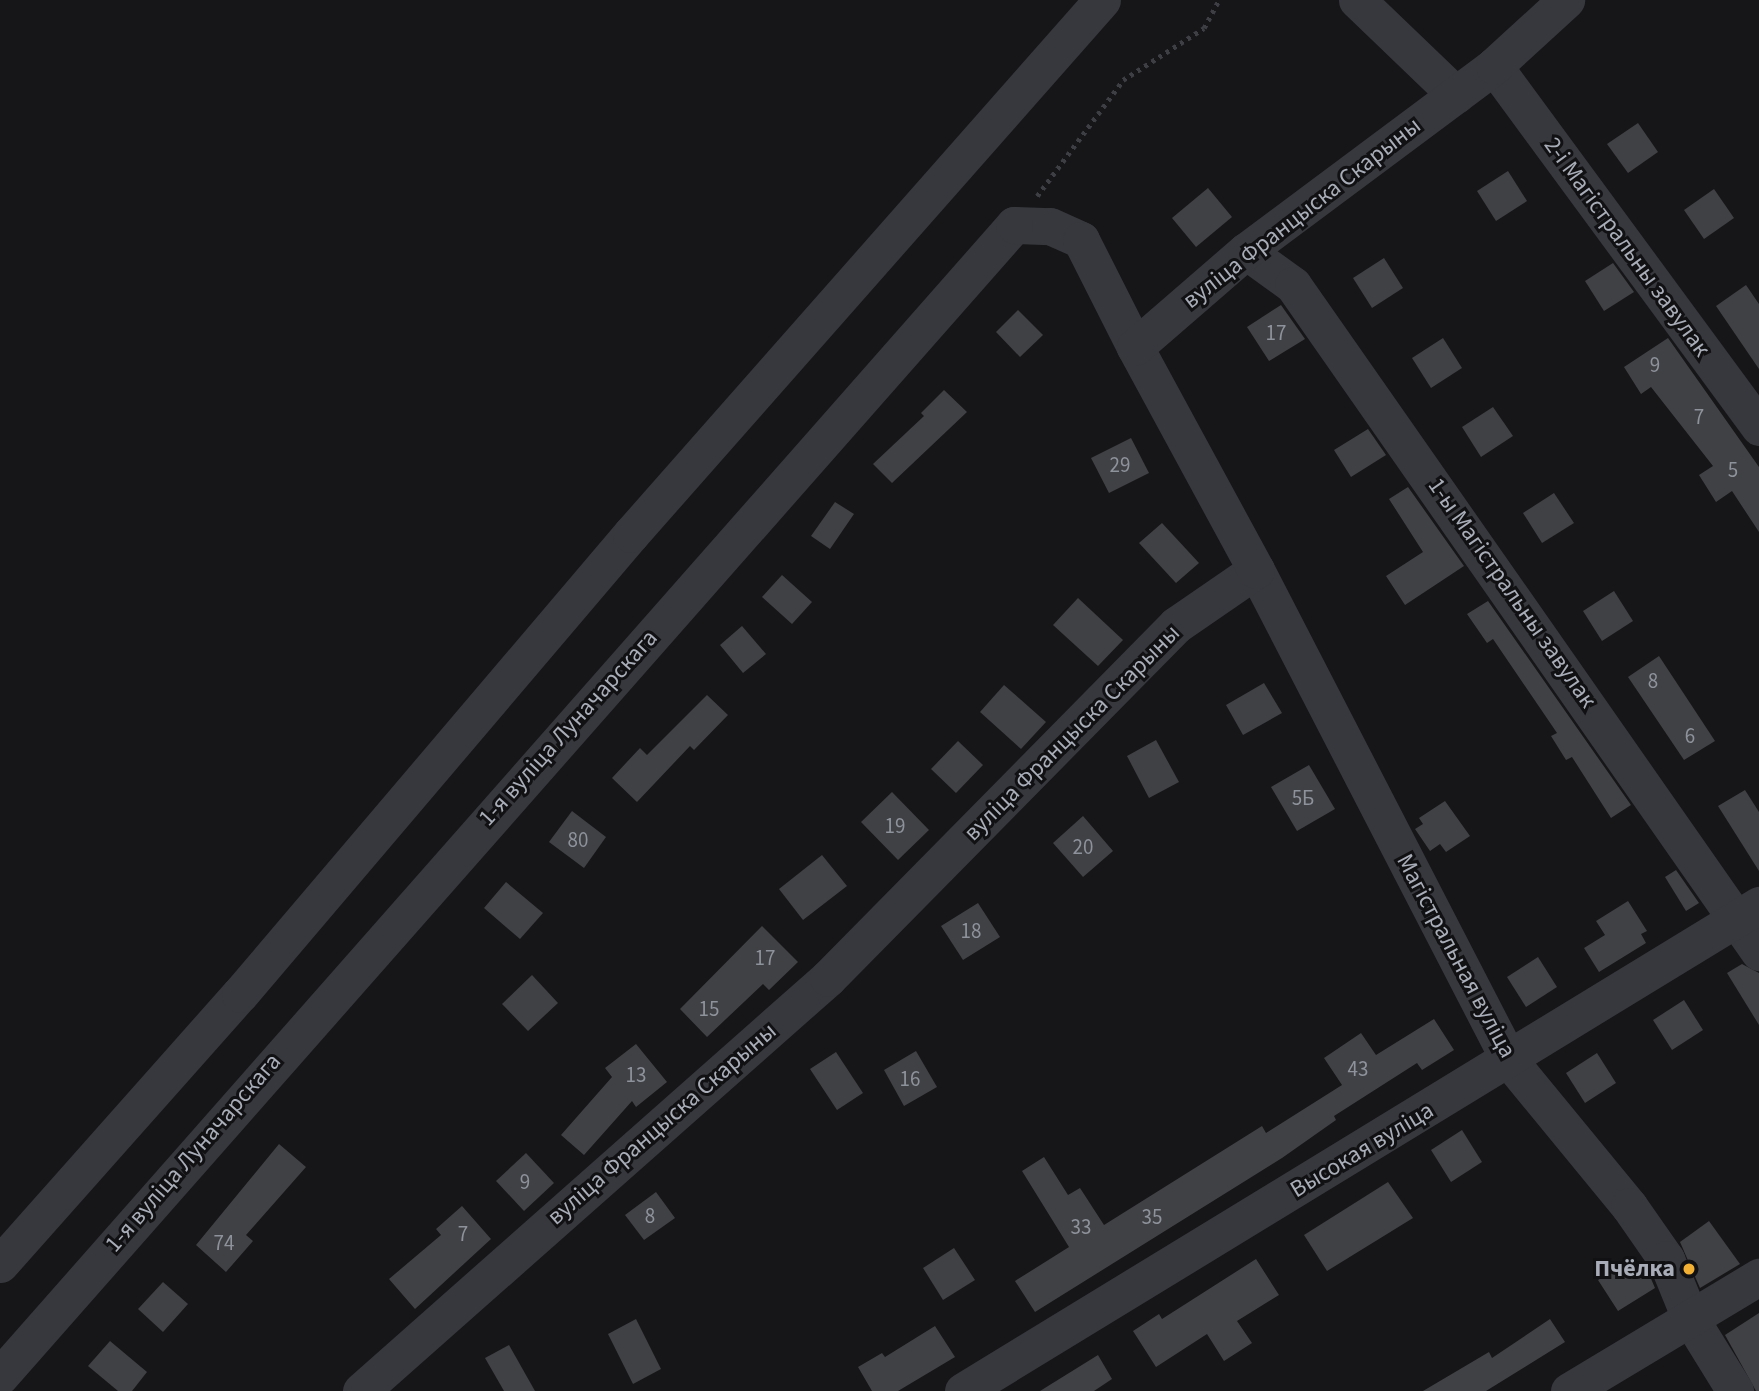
<!DOCTYPE html>
<html>
<head>
<meta charset="utf-8">
<style>
	body { margin:0 }
	#map { position:relative; width:1759px; height:1391px; overflow:hidden; background:#161618; font-family:"Source Sans 3",sans-serif }
	div>[style] { position:absolute }
	.building>* { inset:0; background:#404145 }
	.path>* { height:4.5px; margin-top:-2.25px; transform-origin:0; background:repeating-linear-gradient(90deg,#3d3f44 0 3.5px,transparent 0 8.5px) }
	.minor>* { height:37px; margin:-18.5px; padding:0 18.5px; transform-origin:18.5px; border-radius:18.5px; background:#37383d }
	.dots>* { width:19px; height:19px; translate:-50% -50%; box-sizing:border-box; border:4px solid #111113; border-radius:50% }
	span { translate:-50% -50%; white-space:nowrap; text-align:center; line-height:1.15; -webkit-text-stroke:6px #111113; paint-order:stroke }
	.number-label { font-size:21px; color:#8e929b }
	.number-label span { -webkit-text-stroke-width:0 }
	.street-label { font-size:24px; color:#a8adb8 }
	.poi-label { font-size:24px; color:#a8adb8; font-weight:700 }
	.right { translate:-100% -50%; text-align:right }
</style>
</head>
<body>
<div id="map">
	<div class="building">
		<i style="clip-path:polygon(1638px 123px,1658px 152px,1628px 173px,1607px 144px)"></i>
		<i style="clip-path:polygon(1508px 171px,1527px 201px,1496px 221px,1477px 191px)"></i>
		<i style="clip-path:polygon(1208px 188px,1232px 217px,1196px 247px,1172px 218px)"></i>
		<i style="clip-path:polygon(1714px 189px,1734px 218px,1704px 239px,1684px 210px)"></i>
		<i style="clip-path:polygon(1384px 258px,1403px 288px,1372px 308px,1353px 278px)"></i>
		<i style="clip-path:polygon(1613px 263px,1634px 292px,1604px 311px,1585px 281px)"></i>
		<i style="clip-path:polygon(1746px 285px,1759px 304px,1759px 369px,1716px 306px)"></i>
		<i style="clip-path:polygon(1281px 305px,1305px 339px,1269px 361px,1247px 327px)"></i>
		<i style="clip-path:polygon(1018px 310px,1043px 335px,1020px 357px,996px 332px)"></i>
		<i style="clip-path:polygon(1443px 338px,1462px 368px,1431px 388px,1412px 358px)"></i>
		<i style="clip-path:polygon(1668px 338px,1759px 467px,1759px 532px,1732px 491px,1716px 502px,1699px 475px,1713px 466px,1651px 387px,1641px 394px,1624px 367px)"></i>
		<i style="clip-path:polygon(944px 390px,967px 412px,892px 483px,873px 464px,924px 416px,921px 413px)"></i>
		<i style="clip-path:polygon(1493px 407px,1513px 436px,1481px 457px,1462px 427px)"></i>
		<i style="clip-path:polygon(1368px 429px,1386px 455px,1351px 477px,1334px 450px)"></i>
		<i style="clip-path:polygon(1131px 438px,1149px 473px,1109px 493px,1091px 458px)"></i>
		<i style="clip-path:polygon(1408px 487px,1464px 566px,1405px 605px,1386px 576px,1423px 552px,1389px 499px)"></i>
		<i style="clip-path:polygon(1554px 493px,1574px 523px,1542px 543px,1523px 513px)"></i>
		<i style="clip-path:polygon(835px 502px,854px 514px,830px 549px,811px 536px)"></i>
		<i style="clip-path:polygon(1162px 523px,1199px 563px,1176px 583px,1139px 543px)"></i>
		<i style="clip-path:polygon(782px 575px,812px 602px,792px 624px,762px 597px)"></i>
		<i style="clip-path:polygon(1614px 591px,1633px 621px,1602px 641px,1583px 611px)"></i>
		<i style="clip-path:polygon(1078px 598px,1123px 640px,1098px 666px,1053px 625px)"></i>
		<i style="clip-path:polygon(1488px 601px,1631px 805px,1611px 818px,1572px 757px,1566px 760px,1551px 736px,1557px 733px,1493px 639px,1487px 643px,1467px 614px)"></i>
		<i style="clip-path:polygon(742px 626px,766px 654px,743px 673px,720px 645px)"></i>
		<i style="clip-path:polygon(1659px 656px,1715px 741px,1684px 760px,1628px 677px)"></i>
		<i style="clip-path:polygon(1264px 683px,1282px 713px,1243px 735px,1226px 705px)"></i>
		<i style="clip-path:polygon(1004px 685px,1046px 722px,1021px 749px,980px 712px)"></i>
		<i style="clip-path:polygon(707px 695px,728px 715px,694px 750px,690px 746px,637px 802px,612px 778px,640px 748px,647px 755px)"></i>
		<i style="clip-path:polygon(1156px 740px,1179px 782px,1149px 798px,1127px 756px)"></i>
		<i style="clip-path:polygon(958px 741px,983px 765px,956px 793px,931px 769px)"></i>
		<i style="clip-path:polygon(1309px 765px,1335px 809px,1297px 831px,1271px 787px)"></i>
		<i style="clip-path:polygon(1745px 790px,1759px 812px,1759px 871px,1718px 806px)"></i>
		<i style="clip-path:polygon(892px 792px,929px 830px,898px 860px,861px 822px)"></i>
		<i style="clip-path:polygon(1445px 801px,1470px 836px,1446px 852px,1440px 844px,1430px 851px,1415px 829px,1423px 824px,1419px 818px)"></i>
		<i style="clip-path:polygon(572px 811px,606px 837px,584px 868px,549px 842px)"></i>
		<i style="clip-path:polygon(1083px 816px,1113px 851px,1083px 877px,1053px 843px)"></i>
		<i style="clip-path:polygon(822px 855px,847px 886px,803px 920px,779px 889px)"></i>
		<i style="clip-path:polygon(1676px 870px,1699px 903px,1686px 911px,1665px 877px)"></i>
		<i style="clip-path:polygon(506px 882px,543px 913px,520px 939px,484px 908px)"></i>
		<i style="clip-path:polygon(1628px 901px,1647px 931px,1641px 934px,1646px 943px,1599px 972px,1584px 948px,1605px 935px,1596px 921px)"></i>
		<i style="clip-path:polygon(978px 903px,1000px 937px,963px 960px,941px 926px)"></i>
		<i style="clip-path:polygon(762px 926px,798px 962px,769px 990px,763px 984px,707px 1037px,680px 1009px)"></i>
		<i style="clip-path:polygon(1538px 957px,1557px 987px,1526px 1007px,1507px 977px)"></i>
		<i style="clip-path:polygon(1742px 964px,1759px 973px,1759px 1025px,1727px 973px)"></i>
		<i style="clip-path:polygon(532px 975px,558px 1003px,528px 1031px,502px 1004px)"></i>
		<i style="clip-path:polygon(1684px 1000px,1703px 1030px,1672px 1050px,1653px 1020px)"></i>
		<i style="clip-path:polygon(1434px 1019px,1454px 1050px,1422px 1070px,1417px 1063px,1334px 1116px,1336px 1120px,1282px 1158px,1035px 1312px,1015px 1281px,1069px 1247px,1022px 1171px,1044px 1157px,1068px 1195px,1080px 1188px,1104px 1225px,1262px 1126px,1266px 1133px,1342px 1085px,1324px 1058px,1361px 1033px,1376px 1055px)"></i>
		<i style="clip-path:polygon(636px 1044px,667px 1082px,636px 1107px,632px 1101px,584px 1155px,561px 1135px,612px 1077px,605px 1068px)"></i>
		<i style="clip-path:polygon(916px 1051px,937px 1087px,904px 1106px,884px 1070px)"></i>
		<i style="clip-path:polygon(836px 1052px,863px 1093px,837px 1110px,810px 1069px)"></i>
		<i style="clip-path:polygon(1597px 1053px,1616px 1083px,1585px 1103px,1566px 1073px)"></i>
		<i style="clip-path:polygon(1462px 1130px,1482px 1162px,1451px 1182px,1431px 1150px)"></i>
		<i style="clip-path:polygon(279px 1144px,306px 1167px,246px 1235px,253px 1241px,226px 1272px,196px 1245px)"></i>
		<i style="clip-path:polygon(526px 1153px,554px 1183px,524px 1211px,496px 1181px)"></i>
		<i style="clip-path:polygon(1388px 1182px,1413px 1218px,1327px 1271px,1304px 1235px)"></i>
		<i style="clip-path:polygon(656px 1192px,675px 1218px,644px 1240px,625px 1215px)"></i>
		<i style="clip-path:polygon(462px 1206px,491px 1239px,415px 1309px,389px 1279px,441px 1235px,436px 1229px)"></i>
		<i style="clip-path:polygon(1709px 1221px,1740px 1264px,1700px 1288px,1680px 1242px)"></i>
		<i style="clip-path:polygon(954px 1248px,975px 1280px,943px 1300px,923px 1268px)"></i>
		<i style="clip-path:polygon(1256px 1259px,1279px 1295px,1237px 1321px,1252px 1343px,1224px 1361px,1207px 1334px,1156px 1367px,1133px 1331px,1159px 1314px,1162px 1319px)"></i>
		<i style="clip-path:polygon(1631px 1260px,1638px 1272px,1646px 1267px,1655px 1288px,1618px 1311px,1598px 1280px)"></i>
		<i style="clip-path:polygon(163px 1282px,188px 1304px,163px 1332px,138px 1309px)"></i>
		<i style="clip-path:polygon(1759px 1313px,1759px 1391px,1756px 1391px,1725px 1335px)"></i>
		<i style="clip-path:polygon(636px 1319px,661px 1369px,633px 1384px,608px 1334px)"></i>
		<i style="clip-path:polygon(1550px 1319px,1565px 1342px,1486px 1391px,1423px 1391px,1489px 1352px,1492px 1358px)"></i>
		<i style="clip-path:polygon(935px 1326px,955px 1357px,898px 1391px,872px 1391px,858px 1367px,882px 1353px,885px 1357px)"></i>
		<i style="clip-path:polygon(110px 1341px,147px 1372px,132px 1391px,118px 1391px,88px 1366px)"></i>
		<i style="clip-path:polygon(509px 1345px,535px 1391px,504px 1391px,485px 1358px)"></i>
		<i style="clip-path:polygon(1098px 1355px,1112px 1379px,1094px 1391px,1040px 1391px)"></i>
	</div>
	<div class="path">
		<i style="left:1037px;top:196px;width:144px;rotate:-53.4deg"></i>
		<i style="left:1123px;top:80px;width:96px;rotate:-32.7deg"></i>
		<i style="left:1204px;top:28px;width:32px;rotate:-62deg"></i>
	</div>
	<div class="minor">
		<i style="left:1357px;top:0;width:137px;rotate:43.8deg"></i>
		<i style="left:1494px;top:66px;width:448px;rotate:53.7deg"></i>
		<i style="left:1246px;top:251px;width:58px;rotate:35.9deg"></i>
		<i style="left:1293px;top:285px;width:814px;rotate:55.06deg"></i>
		<i style="left:1256px;top:570px;width:551px;rotate:62.69deg"></i>
		<i style="left:1509px;top:1060px;width:189px;rotate:50.6deg"></i>
		<i style="left:1629px;top:1206px;width:65px;rotate:55.1deg"></i>
		<i style="left:1666px;top:1259px;width:64px;rotate:67.9deg"></i>
		<i style="left:1690px;top:1318px;width:86px;rotate:58.3deg"></i>
		<i style="left:0;top:1264px;width:361px;rotate:-48.4deg"></i>
		<i style="left:240px;top:994px;width:604px;rotate:-49.64deg"></i>
		<i style="left:631px;top:534px;width:712px;rotate:-48.59deg"></i>
		<i style="left:0;top:1376px;width:1534px;rotate:-48.62deg"></i>
		<i style="left:1014px;top:225px;width:36px;rotate:2deg"></i>
		<i style="left:1050px;top:226px;width:34px;rotate:24deg"></i>
		<i style="left:1081px;top:240px;width:120px;rotate:63.2deg"></i>
		<i style="left:361px;top:1391px;width:623px;rotate:-41.49deg"></i>
		<i style="left:828px;top:978px;width:496px;rotate:-45.4deg"></i>
		<i style="left:1176px;top:625px;width:97px;rotate:-34.5deg"></i>
		<i style="left:1256px;top:570px;width:254px;rotate:-118.5deg"></i>
		<i style="left:1135px;top:347px;width:147px;rotate:-40.9deg"></i>
		<i style="left:1246px;top:251px;width:309px;rotate:-36.7deg"></i>
		<i style="left:1494px;top:66px;width:98px;rotate:-42.5deg"></i>
		<i style="left:963px;top:1391px;width:933px;rotate:-31.41deg"></i>
		<i style="left:1569px;top:1391px;width:222px;rotate:-31deg"></i>
	</div>
	<div class="dots">
		<i style="left:1689px;top:1269px;background:#f2b134"></i>
	</div>
	<div class="number-label">
		<span style="left:1276px;top:333px">17</span>
		<span style="left:1655px;top:365px">9</span>
		<span style="left:1699px;top:417px">7</span>
		<span style="left:1120px;top:465px">29</span>
		<span style="left:1733px;top:470px">5</span>
		<span style="left:1653px;top:681px">8</span>
		<span style="left:1690px;top:736px">6</span>
		<span style="left:1303px;top:798px">5Б</span>
		<span style="left:895px;top:826px">19</span>
		<span style="left:578px;top:840px">80</span>
		<span style="left:1083px;top:847px">20</span>
		<span style="left:971px;top:931px">18</span>
		<span style="left:765px;top:958px">17</span>
		<span style="left:709px;top:1009px">15</span>
		<span style="left:1358px;top:1069px">43</span>
		<span style="left:636px;top:1075px">13</span>
		<span style="left:910px;top:1079px">16</span>
		<span style="left:525px;top:1182px">9</span>
		<span style="left:650px;top:1216px">8</span>
		<span style="left:1152px;top:1217px">35</span>
		<span style="left:1081px;top:1227px">33</span>
		<span style="left:463px;top:1234px">7</span>
		<span style="left:224px;top:1243px">74</span>
	</div>
	<div class="street-label">
		<span style="left:1302px;top:213px;rotate:-38deg">вуліца Францыска Скарыны</span>
		<span style="left:1627px;top:247px;rotate:54deg">2-і Магістральны завулак</span>
		<span style="left:1512px;top:593px;rotate:55deg">1-ы Магістральны завулак</span>
		<span style="left:568px;top:728px;rotate:-48deg">1-я вуліца Луначарскага</span>
		<span style="left:1072px;top:733px;rotate:-45deg">вуліца Францыска Скарыны</span>
		<span style="left:1456px;top:956px;rotate:62deg">Магістральная вуліца</span>
		<span style="left:662px;top:1124px;rotate:-41deg">вуліца Францыска Скарыны</span>
		<span style="left:1362px;top:1150px;rotate:-31deg">Высокая вуліца</span>
		<span style="left:193px;top:1153px;rotate:-49deg">1-я вуліца Луначарскага</span>
	</div>
	<div class="poi-label">
		<span class="right" style="left:1675px;top:1269px">Пчёлка</span>
	</div>
</div>
</body>
</html>
